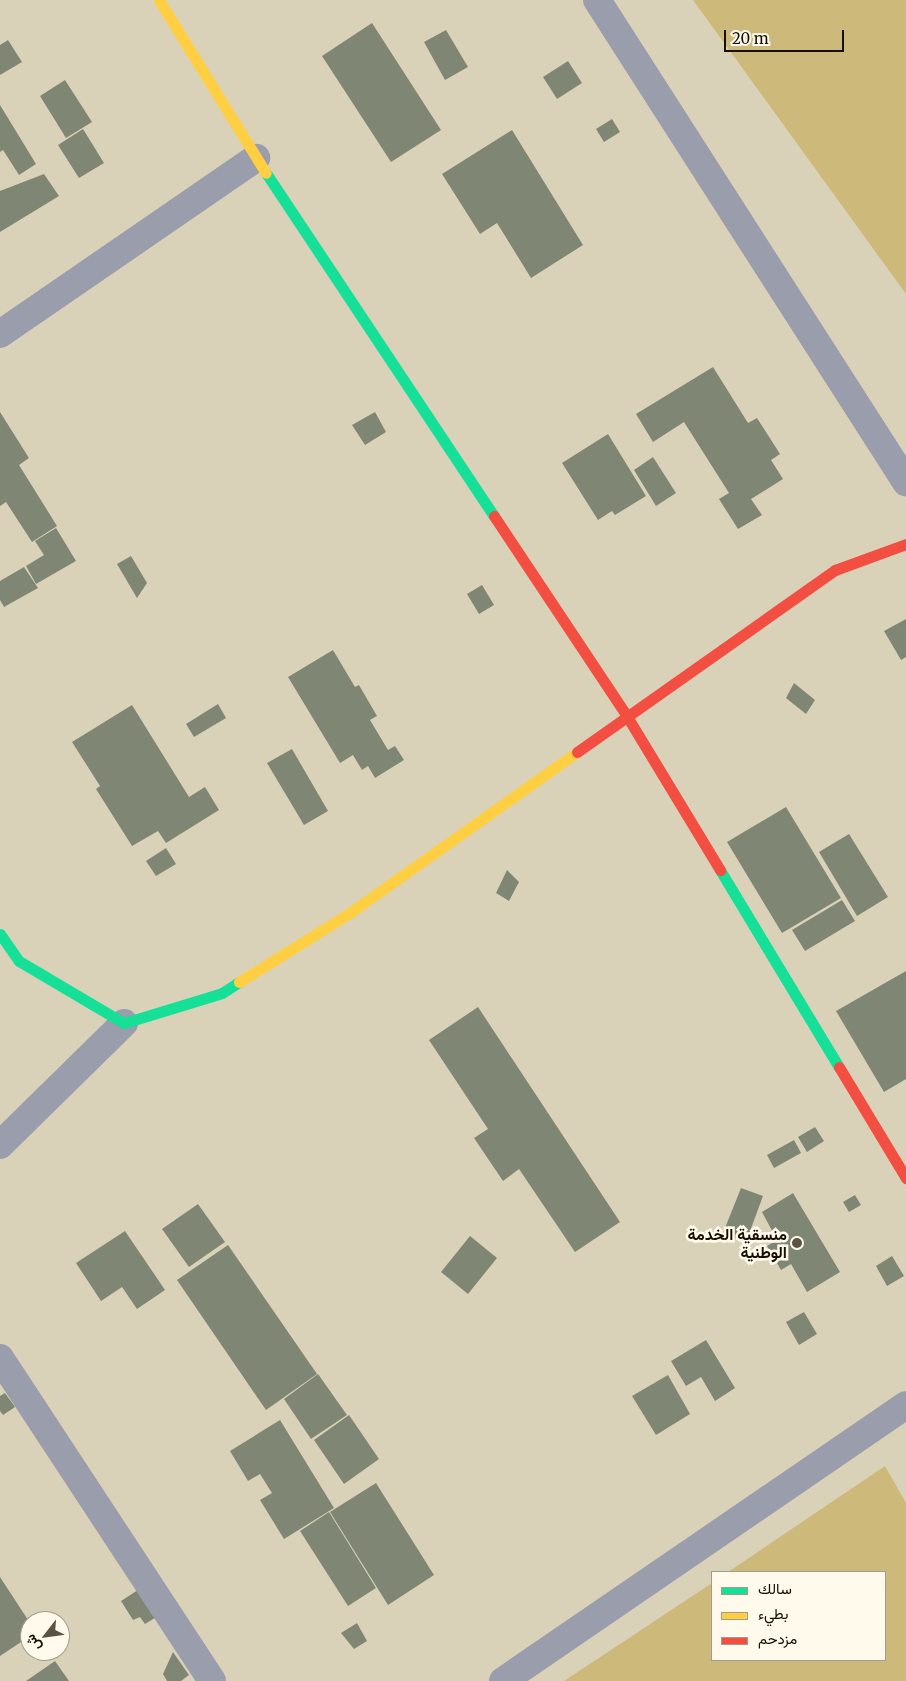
<!DOCTYPE html>
<html>
<head>
<meta charset="utf-8">
<style>
	body { margin:0 }
	#map { position:relative; width:906px; height:1681px; overflow:hidden; background:#dad2b8; font-family:Merriweather,Vazirmatn,serif }
	div>[style] { position:absolute }
	.green>* { inset:0; background:#cdba7b }
	.building>* { inset:0; background:#7f8774 }
	.street>* { height:28px; margin:-14px; padding:0 14px; transform-origin:14px; border-radius:14px; background:#9a9dac }
	.fast>* { height:11px; margin:-5.5px; padding:0 5.5px; transform-origin:5.5px; border-radius:5.5px; background:#16e098 }
	.slow>* { height:11px; margin:-5.5px; padding:0 5.5px; transform-origin:5.5px; border-radius:5.5px; background:#ffcf43 }
	.jam>* { height:11px; margin:-5.5px; padding:0 5.5px; transform-origin:5.5px; border-radius:5.5px; background:#f24e42 }
	.dots>* { width:14px; height:14px; translate:-50% -50%; box-sizing:border-box; border:2px solid #fffaec; border-radius:50% }
	span { translate:-50% -50%; white-space:nowrap; text-align:center; line-height:1.15; -webkit-text-stroke:5px #fffaec; paint-order:stroke }
	.poi-label { font-size:16px; color:#150f01; font-weight:700 }
	.right { translate:-100% -50%; text-align:right }
	.legend { position:absolute; left:711px; top:1571px; width:175px; height:90px; box-sizing:border-box; background:#fffaec; border:1px solid #a19c8e; margin:0; padding:6px 9px; list-style:none; font-size:15px; color:#150f01 }
	.legend li { display:flex; align-items:center; gap:10px; height:25px }
	.legend b { width:25px; border:1px solid #a19c8e }
	.north { position:absolute; left:20px; top:1611px; width:50px; height:50px; box-sizing:border-box; background:#fffaec; border:1px solid #a19c8e; border-radius:50%; rotate:240deg; font-size:14px; font-weight:700; line-height:20px; text-align:center; color:#150f01 }
	.north::after { content:''; display:block; margin:auto; width:18px; height:22px; background:#5a5341; clip-path:polygon(50% 0,100% 100%,50% 72%,0 100%) }
	.scale { position:absolute; left:724px; top:30px; width:120px; height:22px; box-sizing:border-box; border:2px solid #150f01; border-top:0; padding-left:6px; font-size:15px; line-height:18px; white-space:nowrap; color:#150f01; -webkit-text-stroke:4px #fffaec; paint-order:stroke }
</style>
</head>
<body>
<div id="map">
	<div class="green">
		<i style="clip-path:polygon(693px 0,906px 0,906px 294px)"></i>
		<i style="clip-path:polygon(885px 1466px,906px 1503px,906px 1681px,564px 1681px,712px 1583px,712px 1660px,885px 1660px,885px 1572px,728px 1572px)"></i>
	</div>
	<div class="building">
		<i style="clip-path:polygon(372px 23px,441px 130px,391px 162px,322px 56px)"></i>
		<i style="clip-path:polygon(446px 30px,468px 67px,445px 80px,424px 42px)"></i>
		<i style="clip-path:polygon(8px 40px,22px 62px,0 75px,0 45px)"></i>
		<i style="clip-path:polygon(568px 61px,582px 83px,557px 99px,543px 77px)"></i>
		<i style="clip-path:polygon(65px 80px,92px 122px,66px 138px,40px 96px)"></i>
		<i style="clip-path:polygon(0 105px,36px 164px,19px 175px,3px 150px,0 152px)"></i>
		<i style="clip-path:polygon(612px 119px,620px 132px,604px 142px,596px 129px)"></i>
		<i style="clip-path:polygon(83px 129px,104px 163px,79px 178px,58px 145px)"></i>
		<i style="clip-path:polygon(512px 130px,583px 245px,531px 278px,497px 223px,480px 234px,442px 174px)"></i>
		<i style="clip-path:polygon(44px 174px,59px 196px,0 232px,0 191px)"></i>
		<i style="clip-path:polygon(713px 367px,748px 423px,757px 418px,780px 454px,771px 460px,783px 479px,751px 499px,762px 515px,738px 529px,719px 499px,729px 493px,684px 422px,653px 442px,636px 414px)"></i>
		<i style="clip-path:polygon(0 412px,29px 458px,19px 465px,57px 526px,32px 542px,6px 502px,0 506px)"></i>
		<i style="clip-path:polygon(375px 412px,386px 432px,365px 445px,352px 425px)"></i>
		<i style="clip-path:polygon(608px 434px,646px 496px,615px 515px,612px 511px,598px 520px,562px 463px)"></i>
		<i style="clip-path:polygon(653px 457px,676px 493px,656px 506px,634px 470px)"></i>
		<i style="clip-path:polygon(56px 528px,76px 561px,36px 584px,26px 566px,44px 555px,35px 541px)"></i>
		<i style="clip-path:polygon(131px 556px,147px 583px,137px 598px,117px 564px)"></i>
		<i style="clip-path:polygon(24px 567px,38px 588px,4px 607px,0 600px,0 581px)"></i>
		<i style="clip-path:polygon(482px 585px,494px 605px,479px 614px,467px 594px)"></i>
		<i style="clip-path:polygon(906px 619px,906px 657px,901px 660px,884px 631px)"></i>
		<i style="clip-path:polygon(333px 650px,355px 687px,359px 685px,377px 716px,370px 720px,388px 750px,395px 746px,404px 760px,375px 778px,368px 766px,362px 770px,353px 755px,340px 763px,288px 677px)"></i>
		<i style="clip-path:polygon(794px 683px,815px 700px,806px 714px,786px 698px)"></i>
		<i style="clip-path:polygon(218px 704px,226px 718px,194px 737px,186px 724px)"></i>
		<i style="clip-path:polygon(132px 705px,189px 797px,205px 787px,219px 810px,166px 843px,158px 831px,132px 846px,96px 789px,100px 786px,72px 742px)"></i>
		<i style="clip-path:polygon(292px 749px,328px 811px,304px 825px,267px 763px)"></i>
		<i style="clip-path:polygon(786px 807px,841px 898px,782px 933px,727px 842px)"></i>
		<i style="clip-path:polygon(849px 834px,888px 897px,857px 916px,819px 852px)"></i>
		<i style="clip-path:polygon(166px 848px,176px 864px,156px 876px,146px 861px)"></i>
		<i style="clip-path:polygon(507px 870px,519px 882px,509px 901px,496px 893px)"></i>
		<i style="clip-path:polygon(842px 900px,855px 921px,805px 951px,792px 930px)"></i>
		<i style="clip-path:polygon(906px 971px,906px 1079px,884px 1092px,836px 1011px)"></i>
		<i style="clip-path:polygon(478px 1007px,620px 1222px,575px 1252px,519px 1169px,503px 1181px,474px 1138px,488px 1129px,429px 1040px)"></i>
		<i style="clip-path:polygon(815px 1127px,824px 1141px,807px 1152px,798px 1137px)"></i>
		<i style="clip-path:polygon(794px 1140px,801px 1153px,774px 1168px,767px 1155px)"></i>
		<i style="clip-path:polygon(741px 1188px,763px 1196px,746px 1242px,723px 1233px)"></i>
		<i style="clip-path:polygon(793px 1193px,840px 1272px,807px 1292px,791px 1264px,781px 1270px,767px 1246px,777px 1240px,762px 1212px)"></i>
		<i style="clip-path:polygon(855px 1195px,861px 1205px,849px 1212px,843px 1202px)"></i>
		<i style="clip-path:polygon(198px 1204px,225px 1242px,189px 1267px,162px 1229px)"></i>
		<i style="clip-path:polygon(125px 1231px,165px 1290px,137px 1309px,122px 1287px,101px 1301px,76px 1263px)"></i>
		<i style="clip-path:polygon(470px 1236px,497px 1258px,468px 1294px,441px 1272px)"></i>
		<i style="clip-path:polygon(228px 1245px,317px 1374px,266px 1410px,177px 1280px)"></i>
		<i style="clip-path:polygon(892px 1256px,904px 1276px,887px 1286px,876px 1266px)"></i>
		<i style="clip-path:polygon(804px 1312px,817px 1334px,799px 1345px,786px 1322px)"></i>
		<i style="clip-path:polygon(706px 1340px,735px 1388px,715px 1401px,701px 1377px,686px 1386px,671px 1361px)"></i>
		<i style="clip-path:polygon(318px 1374px,347px 1415px,311px 1439px,284px 1399px)"></i>
		<i style="clip-path:polygon(668px 1375px,690px 1414px,656px 1435px,632px 1396px)"></i>
		<i style="clip-path:polygon(5px 1393px,15px 1407px,3px 1415px,0 1411px,0 1396px)"></i>
		<i style="clip-path:polygon(349px 1415px,379px 1459px,344px 1484px,314px 1440px)"></i>
		<i style="clip-path:polygon(280px 1420px,334px 1508px,284px 1539px,260px 1500px,272px 1493px,260px 1474px,248px 1481px,230px 1451px)"></i>
		<i style="clip-path:polygon(376px 1483px,434px 1575px,388px 1605px,330px 1512px)"></i>
		<i style="clip-path:polygon(329px 1512px,376px 1588px,348px 1606px,300px 1531px)"></i>
		<i style="clip-path:polygon(0 1577px,30px 1623px,30px 1636px,0 1656px)"></i>
		<i style="clip-path:polygon(141px 1588px,158px 1616px,145px 1624px,140px 1617px,133px 1620px,121px 1601px)"></i>
		<i style="clip-path:polygon(357px 1623px,367px 1641px,354px 1649px,341px 1633px)"></i>
		<i style="clip-path:polygon(173px 1652px,189px 1675px,181px 1681px,167px 1681px,163px 1674px)"></i>
		<i style="clip-path:polygon(55px 1661px,69px 1681px,26px 1681px)"></i>
	</div>
	<div class="street">
		<i style="left:597px;top:0;width:573px;rotate:57.34deg"></i>
		<i style="left:0;top:334px;width:311px;rotate:-34.5deg"></i>
		<i style="left:0;top:1145px;width:174px;rotate:-44.5deg"></i>
		<i style="left:0;top:1358px;width:386px;rotate:56.7deg"></i>
		<i style="left:503px;top:1681px;width:488px;rotate:-34.4deg"></i>
	</div>
	<div class="fast">
		<i style="left:266px;top:173px;width:412px;rotate:56.4deg"></i>
		<i style="left:720px;top:870px;width:230px;rotate:58.9deg"></i>
		<i style="left:0;top:934px;width:33px;rotate:55deg"></i>
		<i style="left:19px;top:961px;width:122px;rotate:30.6deg"></i>
		<i style="left:124px;top:1023px;width:102px;rotate:-17deg"></i>
		<i style="left:222px;top:993px;width:20px;rotate:-33deg"></i>
	</div>
	<div class="slow">
		<i style="left:159px;top:0;width:203px;rotate:58.3deg"></i>
		<i style="left:239px;top:982px;width:132px;rotate:-32deg"></i>
		<i style="left:351px;top:912px;width:277px;rotate:-35.3deg"></i>
	</div>
	<div class="jam">
		<i style="left:494px;top:516px;width:242px;rotate:56.4deg"></i>
		<i style="left:628px;top:718px;width:178px;rotate:58.8deg"></i>
		<i style="left:577px;top:752px;width:316px;rotate:-35.2deg"></i>
		<i style="left:835px;top:570px;width:76px;rotate:-20.1deg"></i>
		<i style="left:839px;top:1067px;width:130px;rotate:58.9deg"></i>
	</div>
	<div class="dots">
		<i style="left:797px;top:1243px;background:#5a5341"></i>
	</div>
	<div class="poi-label">
		<span class="right" style="left:787px;top:1243px">منسقية الخدمة<br>الوطنية</span>
	</div>
	<ul class="legend">
	<li><b style="height:6px;background:#16e098"></b>سالك</li>
	<li><b style="height:6px;background:#ffcf43"></b>بطيء</li>
	<li><b style="height:6px;background:#f24e42"></b>مزدحم</li>
	</ul>
	<div class="north">ش</div>
	<div class="scale">20 m</div>
</div>
</body>
</html>
